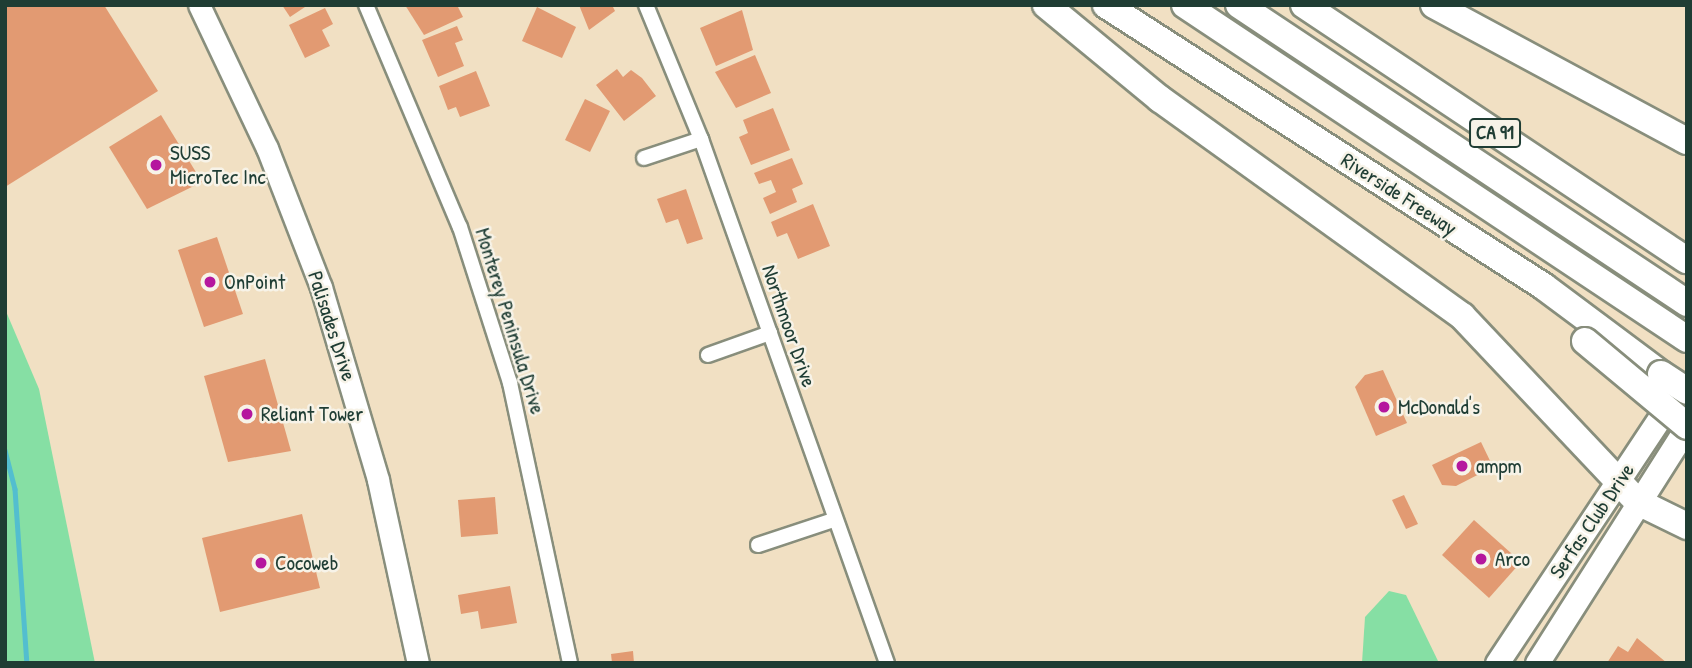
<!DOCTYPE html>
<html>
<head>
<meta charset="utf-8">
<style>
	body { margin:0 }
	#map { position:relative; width:1692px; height:668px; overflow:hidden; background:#f1e0c3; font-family:"Patrick Hand",sans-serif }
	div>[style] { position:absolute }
	.green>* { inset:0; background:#86dfa4 }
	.stream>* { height:4.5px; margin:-2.25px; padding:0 2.25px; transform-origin:2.25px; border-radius:2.25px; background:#53becf }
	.building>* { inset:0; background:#e29a72 }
	.roads { filter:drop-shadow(2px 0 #888e7c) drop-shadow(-2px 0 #888e7c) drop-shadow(0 2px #888e7c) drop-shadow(0 -2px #888e7c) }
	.street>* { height:14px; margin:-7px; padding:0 7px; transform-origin:7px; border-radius:7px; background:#fff }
	.secondary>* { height:21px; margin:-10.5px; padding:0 10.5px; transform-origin:10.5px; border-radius:10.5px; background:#fff }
	.primary>* { height:23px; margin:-11.5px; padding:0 11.5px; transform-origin:11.5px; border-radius:11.5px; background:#fff }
	.highway>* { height:26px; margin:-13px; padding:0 13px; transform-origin:13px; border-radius:13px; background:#fff }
	.bridges { filter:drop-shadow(2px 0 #888e7c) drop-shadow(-2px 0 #888e7c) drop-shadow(0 2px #888e7c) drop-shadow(0 -2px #888e7c) }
	.highway-bridge>* { height:26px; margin:-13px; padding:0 13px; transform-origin:13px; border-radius:13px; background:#fff }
	.dots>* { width:19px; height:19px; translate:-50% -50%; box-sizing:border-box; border:4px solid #f7f3e8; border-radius:50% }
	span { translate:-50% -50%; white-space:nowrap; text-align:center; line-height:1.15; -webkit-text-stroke:5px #f7f3e8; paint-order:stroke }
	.shield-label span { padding:2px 5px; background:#f7f3e8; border:2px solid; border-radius:5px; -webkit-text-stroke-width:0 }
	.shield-label { font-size:19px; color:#1f3d34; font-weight:700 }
	.poi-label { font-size:21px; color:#1f3d34 }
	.left { translate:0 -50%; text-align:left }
	.street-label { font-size:21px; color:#1f3d34 }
	.frame { position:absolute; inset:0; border:7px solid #1f3d34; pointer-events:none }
</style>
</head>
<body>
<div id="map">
	<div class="green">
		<i style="clip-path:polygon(5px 309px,39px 389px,95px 663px,5px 663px)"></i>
		<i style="clip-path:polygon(1389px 591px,1406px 595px,1439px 663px,1362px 663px,1365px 617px)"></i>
	</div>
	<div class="stream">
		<i style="left:5px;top:450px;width:40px;rotate:75.6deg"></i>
		<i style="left:15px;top:489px;width:174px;rotate:86.1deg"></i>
	</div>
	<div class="building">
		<i style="clip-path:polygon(104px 5px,158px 91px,5px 187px,5px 7px)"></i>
		<i style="clip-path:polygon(282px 5px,308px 5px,290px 17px)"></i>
		<i style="clip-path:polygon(405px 5px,457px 5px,463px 17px,424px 35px)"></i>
		<i style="clip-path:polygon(579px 5px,612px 5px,615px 11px,589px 30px)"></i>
		<i style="clip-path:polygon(537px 7px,576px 27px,562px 58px,522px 41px)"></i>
		<i style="clip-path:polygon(325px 8px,333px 24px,322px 30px,330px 46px,305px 58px,289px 25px)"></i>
		<i style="clip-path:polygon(742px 10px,753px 50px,716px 66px,700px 28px)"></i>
		<i style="clip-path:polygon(457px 26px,463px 40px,455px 43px,464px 66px,438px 77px,422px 40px)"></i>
		<i style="clip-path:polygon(755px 55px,771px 93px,736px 108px,715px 72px)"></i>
		<i style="clip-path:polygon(617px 69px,623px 77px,631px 70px,642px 78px,656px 96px,624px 121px,596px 85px)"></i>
		<i style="clip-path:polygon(476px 71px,490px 106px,460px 117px,456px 107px,448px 110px,439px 86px)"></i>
		<i style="clip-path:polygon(585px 99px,610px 111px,590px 152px,565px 140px)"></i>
		<i style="clip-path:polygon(773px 108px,790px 150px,751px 165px,739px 137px,748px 133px,743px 120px)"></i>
		<i style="clip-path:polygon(161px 115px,202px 182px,147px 209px,109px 147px)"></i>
		<i style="clip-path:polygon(792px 158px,803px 184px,792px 189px,797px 202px,770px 214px,763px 198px,776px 192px,771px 180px,759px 184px,754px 173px)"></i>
		<i style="clip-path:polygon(686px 189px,703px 239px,687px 244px,678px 219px,666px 223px,657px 199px)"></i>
		<i style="clip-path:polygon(813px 204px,830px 246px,798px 259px,787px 233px,777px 237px,771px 222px)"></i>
		<i style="clip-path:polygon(217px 237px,243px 314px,204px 327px,178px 250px)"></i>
		<i style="clip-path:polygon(265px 359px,291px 451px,228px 462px,204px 376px)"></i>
		<i style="clip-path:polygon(1383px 370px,1407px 423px,1376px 436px,1355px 387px,1365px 375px)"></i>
		<i style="clip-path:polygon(1481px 442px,1493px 467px,1456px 486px,1442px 485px,1432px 465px)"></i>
		<i style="clip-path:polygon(1404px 495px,1418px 524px,1406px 529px,1392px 500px)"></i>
		<i style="clip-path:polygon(495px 497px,498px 534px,461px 537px,458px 500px)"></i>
		<i style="clip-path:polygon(302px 514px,320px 588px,220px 612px,202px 538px)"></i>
		<i style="clip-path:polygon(1474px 520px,1521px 562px,1489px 598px,1442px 555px)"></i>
		<i style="clip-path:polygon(510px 586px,517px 623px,481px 629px,478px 611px,461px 614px,458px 595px)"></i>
		<i style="clip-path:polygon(1637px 638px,1667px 663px,1607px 663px,1618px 646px,1628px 652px)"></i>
		<i style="clip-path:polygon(633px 651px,634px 663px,612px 663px,611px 654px)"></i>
	</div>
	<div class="roads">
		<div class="street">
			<i style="left:366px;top:5px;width:241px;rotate:67.1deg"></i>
			<i style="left:460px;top:227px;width:164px;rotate:72.2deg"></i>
			<i style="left:510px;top:383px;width:286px;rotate:77.9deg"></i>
			<i style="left:646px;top:5px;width:145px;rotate:67.7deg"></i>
			<i style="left:701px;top:139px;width:556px;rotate:70.46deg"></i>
			<i style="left:644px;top:158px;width:60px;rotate:-18.4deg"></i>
			<i style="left:708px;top:355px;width:66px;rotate:-19.5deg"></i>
			<i style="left:758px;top:545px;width:79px;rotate:-18.4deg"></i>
		</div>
		<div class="secondary">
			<i style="left:199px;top:5px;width:158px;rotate:64.6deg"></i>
			<i style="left:267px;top:148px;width:149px;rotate:68.8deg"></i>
			<i style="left:321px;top:287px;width:201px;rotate:73.5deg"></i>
			<i style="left:378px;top:480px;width:187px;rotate:77.7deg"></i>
		</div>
		<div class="primary">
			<i style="left:1497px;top:663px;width:323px;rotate:-56.4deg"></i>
			<i style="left:1537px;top:663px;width:280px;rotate:-57.6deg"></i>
		</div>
		<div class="highway">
			<i style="left:1046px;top:5px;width:148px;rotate:39.5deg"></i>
			<i style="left:1160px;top:99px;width:372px;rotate:35.7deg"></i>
			<i style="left:1462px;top:316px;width:256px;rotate:46.6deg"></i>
			<i style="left:1638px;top:502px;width:55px;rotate:26.1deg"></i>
			<i style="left:1106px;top:5px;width:520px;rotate:32.74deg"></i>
			<i style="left:1543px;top:286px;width:147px;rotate:36.7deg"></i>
			<i style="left:1185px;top:5px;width:603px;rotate:33.64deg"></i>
			<i style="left:1239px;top:5px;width:538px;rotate:33.63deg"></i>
			<i style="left:1304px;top:5px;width:460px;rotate:33.7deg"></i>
			<i style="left:1434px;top:5px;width:287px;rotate:28.3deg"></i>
		</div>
	</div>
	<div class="bridges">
		<div class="highway-bridge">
			<i style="left:1585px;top:341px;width:133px;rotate:39.8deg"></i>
			<i style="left:1661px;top:374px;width:31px;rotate:33deg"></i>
		</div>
	</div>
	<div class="dots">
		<i style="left:156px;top:165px;background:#b5179e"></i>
		<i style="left:210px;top:282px;background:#b5179e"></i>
		<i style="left:1384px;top:407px;background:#b5179e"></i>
		<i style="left:247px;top:414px;background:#b5179e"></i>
		<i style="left:1462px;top:466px;background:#b5179e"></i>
		<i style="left:1481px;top:559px;background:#b5179e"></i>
		<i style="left:261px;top:563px;background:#b5179e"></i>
	</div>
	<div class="shield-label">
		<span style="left:1495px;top:133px">CA 91</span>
	</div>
	<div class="poi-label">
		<span class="left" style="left:170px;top:165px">SUSS<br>MicroTec Inc</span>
		<span class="left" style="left:224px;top:282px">OnPoint</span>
		<span class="left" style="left:1398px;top:407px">McDonald's</span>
		<span class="left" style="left:261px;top:414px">Reliant Tower</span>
		<span class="left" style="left:1476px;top:466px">ampm</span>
		<span class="left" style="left:1495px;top:559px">Arco</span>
		<span class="left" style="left:275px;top:563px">Cocoweb</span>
	</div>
	<div class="street-label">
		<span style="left:1399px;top:194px;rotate:33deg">Riverside Freeway</span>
		<span style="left:510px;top:321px;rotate:73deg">Monterey Peninsula Drive</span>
		<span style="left:332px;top:326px;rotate:72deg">Palisades Drive</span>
		<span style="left:789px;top:326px;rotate:71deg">Northmoor Drive</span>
		<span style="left:1592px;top:521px;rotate:-56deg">Serfas Club Drive</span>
	</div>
	<div class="frame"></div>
</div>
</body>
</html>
